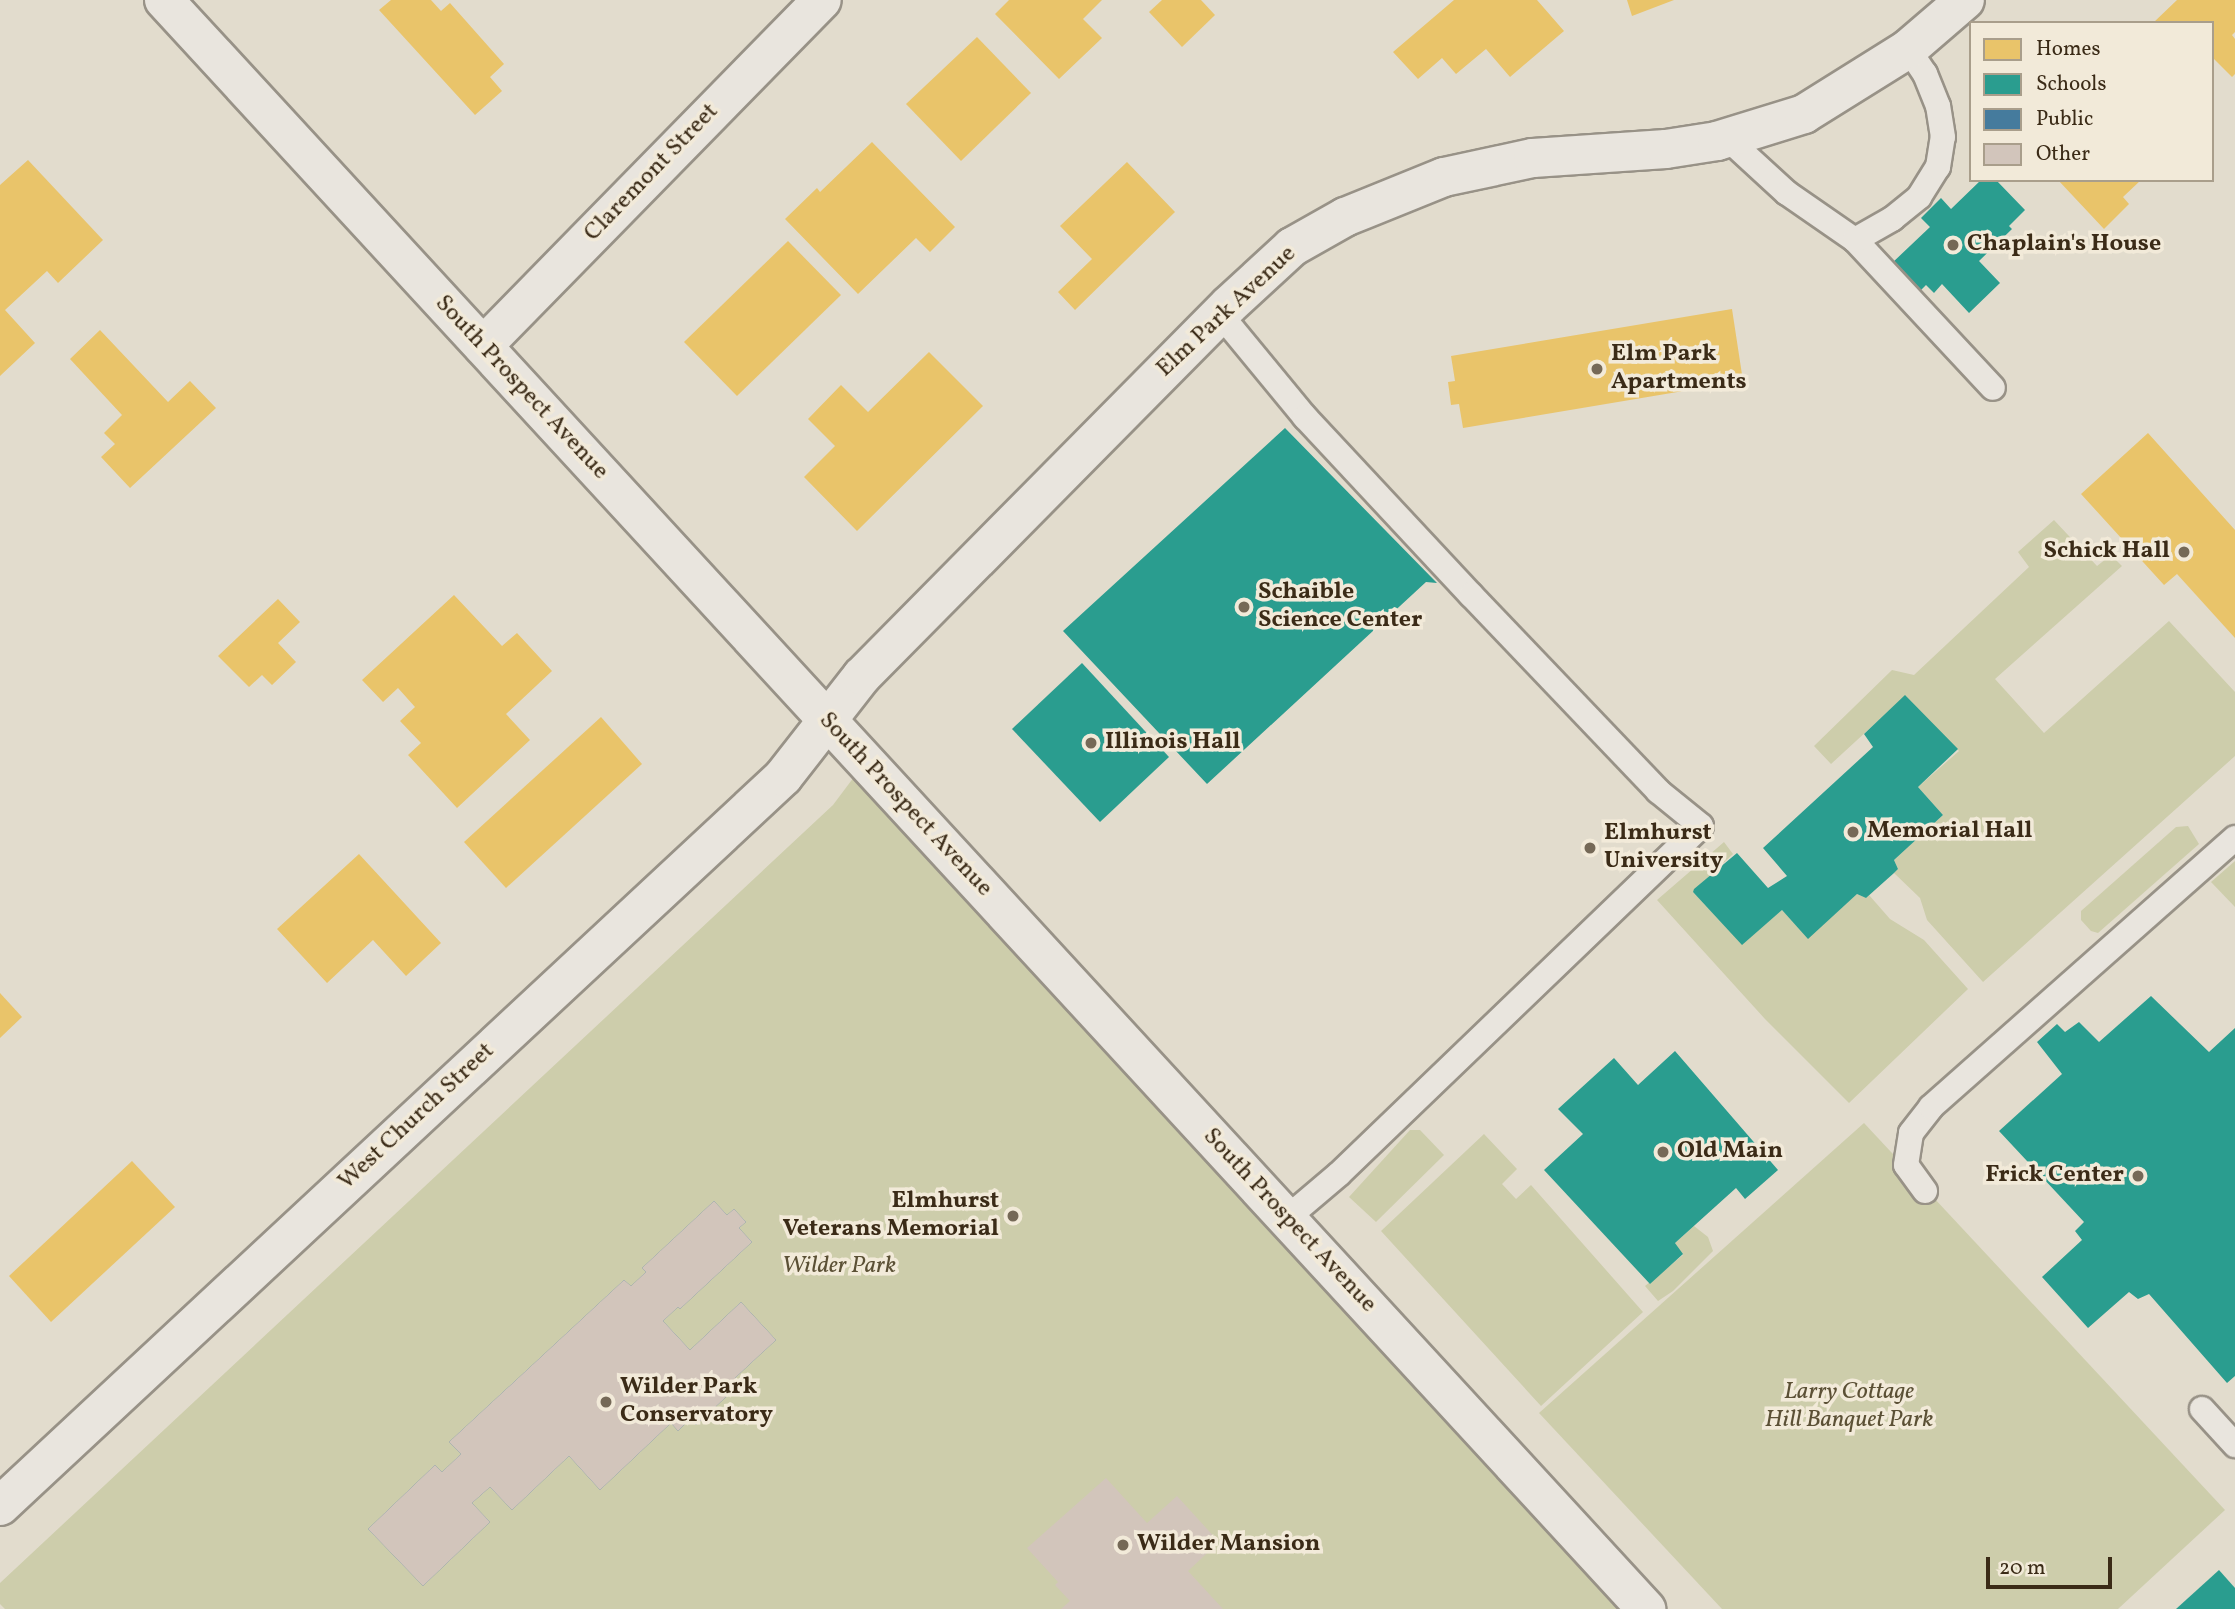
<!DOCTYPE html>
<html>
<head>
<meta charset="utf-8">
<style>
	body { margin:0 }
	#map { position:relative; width:2235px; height:1609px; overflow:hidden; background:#e2dccd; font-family:Vollkorn,serif }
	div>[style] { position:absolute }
	.green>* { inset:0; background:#cdcdab }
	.homes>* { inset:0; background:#e9c46a }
	.schools>* { inset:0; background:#2a9d8f }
	.public>* { inset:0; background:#457b9d }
	.building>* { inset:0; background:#d2c5bb }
	.roads { filter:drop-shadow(2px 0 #989287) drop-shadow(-2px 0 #989287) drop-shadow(0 2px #989287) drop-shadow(0 -2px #989287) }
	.lane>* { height:24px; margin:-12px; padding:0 12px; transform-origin:12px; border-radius:12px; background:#e9e5de }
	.street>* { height:38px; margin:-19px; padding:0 19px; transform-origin:19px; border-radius:19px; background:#e9e5de }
	.dots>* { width:19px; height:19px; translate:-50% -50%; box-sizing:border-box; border:4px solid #f2ead9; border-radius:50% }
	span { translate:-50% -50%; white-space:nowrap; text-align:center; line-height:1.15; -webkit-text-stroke:7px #f2ead9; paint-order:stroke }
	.street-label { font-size:24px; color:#3b2b17 }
	.poi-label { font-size:24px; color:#3b2b17; font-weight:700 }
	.left { translate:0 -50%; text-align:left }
	.right { translate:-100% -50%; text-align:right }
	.park-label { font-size:24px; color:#5b5035; font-style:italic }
	.legend { position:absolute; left:1969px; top:21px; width:245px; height:161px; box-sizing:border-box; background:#f2ead9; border:2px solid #a99e8b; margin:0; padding:9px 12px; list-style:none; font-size:21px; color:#3b2b17 }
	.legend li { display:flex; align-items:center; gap:14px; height:35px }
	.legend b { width:35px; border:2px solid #a99e8b }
	.scale { position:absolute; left:1986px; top:1557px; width:126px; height:32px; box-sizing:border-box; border:4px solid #3b2b17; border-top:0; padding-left:9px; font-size:21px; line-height:24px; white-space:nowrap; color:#3b2b17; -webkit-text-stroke:5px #f2ead9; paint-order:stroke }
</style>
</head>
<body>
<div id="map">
	<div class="green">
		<i style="clip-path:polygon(2054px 520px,2097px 566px,2111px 555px,2122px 566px,1995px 679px,2044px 733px,2169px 621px,2235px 692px,2235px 756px,1983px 982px,1927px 920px,1920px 898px,1894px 873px,1898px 869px,1894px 860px,1943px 815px,1918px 787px,1959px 751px,1905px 696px,1831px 764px,1814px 746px,1892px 670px,1914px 675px,2029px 567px,2018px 552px)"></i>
		<i style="clip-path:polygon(854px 777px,1618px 1609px,5px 1609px,0 1604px,0 1583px,833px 805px)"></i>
		<i style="clip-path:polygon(2188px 826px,2199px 844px,2098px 933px,2091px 931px,2081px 920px,2081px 911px,2176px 827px)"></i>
		<i style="clip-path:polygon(1724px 842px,1733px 854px,1693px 892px,1742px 944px,1782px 910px,1808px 938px,1857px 894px,1866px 898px,1869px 895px,1890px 919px,1924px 940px,1968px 989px,1849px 1103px,1765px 1019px,1657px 900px)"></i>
		<i style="clip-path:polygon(2235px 861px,2235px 907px,2211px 882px)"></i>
		<i style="clip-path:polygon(1864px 1123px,2225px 1510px,2118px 1609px,1722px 1609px,1539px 1413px)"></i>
		<i style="clip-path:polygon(1410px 1130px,1420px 1130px,1444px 1155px,1376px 1222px,1349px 1197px)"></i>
		<i style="clip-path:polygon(1484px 1134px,1517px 1169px,1502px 1184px,1516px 1199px,1531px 1185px,1643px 1312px,1541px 1406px,1381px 1231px)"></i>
		<i style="clip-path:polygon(1694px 1226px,1708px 1237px,1713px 1251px,1673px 1291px,1658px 1301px,1645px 1286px,1683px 1255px,1675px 1243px)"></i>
	</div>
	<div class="homes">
		<i style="clip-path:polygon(391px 0,431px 0,441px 11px,450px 3px,504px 64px,490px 77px,502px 91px,475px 115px,379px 10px)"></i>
		<i style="clip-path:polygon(1009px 0,1102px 0,1083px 19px,1102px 38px,1059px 79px,995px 14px)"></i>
		<i style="clip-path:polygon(1162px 0,1201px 0,1215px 15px,1182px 47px,1149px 12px)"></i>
		<i style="clip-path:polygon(1454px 0,1537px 0,1564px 31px,1510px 77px,1486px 49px,1456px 74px,1442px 58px,1418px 79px,1393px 52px)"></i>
		<i style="clip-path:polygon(1627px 0,1674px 0,1632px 16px)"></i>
		<i style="clip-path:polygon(2177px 0,2235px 0,2235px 32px,2232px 35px,2235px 39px,2235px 74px,2232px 77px,2212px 57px,2212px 23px,2153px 23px)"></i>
		<i style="clip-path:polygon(977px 37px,1031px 93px,961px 161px,906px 104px)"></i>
		<i style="clip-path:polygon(872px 142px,955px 227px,930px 252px,916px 238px,858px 294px,785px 219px,817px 188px,820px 192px)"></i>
		<i style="clip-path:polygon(28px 160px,103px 240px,58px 283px,47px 271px,5px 310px,35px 343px,0 376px,0 185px)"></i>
		<i style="clip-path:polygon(1127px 162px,1175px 212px,1075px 310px,1058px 292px,1092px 259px,1060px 226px)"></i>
		<i style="clip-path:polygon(2058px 180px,2141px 180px,2123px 197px,2129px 204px,2104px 229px)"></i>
		<i style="clip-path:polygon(788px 241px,841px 295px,737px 396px,684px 342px)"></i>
		<i style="clip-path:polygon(1732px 309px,1743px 381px,1463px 428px,1459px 404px,1451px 405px,1448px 382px,1455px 381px,1451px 356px)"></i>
		<i style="clip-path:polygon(100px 330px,168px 402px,190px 381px,216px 408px,130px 488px,101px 457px,115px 444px,104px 433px,122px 415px,70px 359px)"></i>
		<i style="clip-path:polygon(929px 352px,983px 406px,857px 531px,804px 477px,835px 446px,808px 419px,841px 385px,868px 412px)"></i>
		<i style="clip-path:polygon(2148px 433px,2235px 530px,2235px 638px,2177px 574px,2164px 585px,2081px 494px)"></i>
		<i style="clip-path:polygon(454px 595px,502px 646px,517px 633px,552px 671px,506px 714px,530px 740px,457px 808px,408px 755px,421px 743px,400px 721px,415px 707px,398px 688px,383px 702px,362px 680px)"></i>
		<i style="clip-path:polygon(278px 599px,300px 622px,278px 643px,296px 662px,272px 685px,262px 675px,249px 687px,218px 656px)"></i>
		<i style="clip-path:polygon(601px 717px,642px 764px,506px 888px,464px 842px)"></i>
		<i style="clip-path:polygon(359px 854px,441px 943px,406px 976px,373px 940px,327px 983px,277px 929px)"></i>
		<i style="clip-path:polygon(0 993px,22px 1017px,0 1038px)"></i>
		<i style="clip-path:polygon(132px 1161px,175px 1207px,51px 1322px,9px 1276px)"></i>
	</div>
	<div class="schools">
		<i style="clip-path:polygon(1981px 180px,1996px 180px,2025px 210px,2009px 226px,2012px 229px,1979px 261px,2000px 283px,1969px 313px,1942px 284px,1934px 293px,1926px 285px,1919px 292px,1891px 264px,1930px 227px,1921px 218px,1941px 198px,1951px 209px)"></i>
		<i style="clip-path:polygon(1285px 428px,1437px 583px,1426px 582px,1207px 784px,1063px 631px)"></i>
		<i style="clip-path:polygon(1082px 663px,1169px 757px,1100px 822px,1012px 729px)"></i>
		<i style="clip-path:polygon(1905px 695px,1958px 749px,1918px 787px,1943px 815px,1894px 860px,1898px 869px,1894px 873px,1866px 898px,1857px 894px,1808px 939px,1782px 910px,1742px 945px,1693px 892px,1694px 889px,1737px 853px,1768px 888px,1787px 876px,1763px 848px,1873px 747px,1864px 734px)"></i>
		<i style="clip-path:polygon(2151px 996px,2209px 1052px,2235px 1028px,2235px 1376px,2227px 1383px,2149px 1294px,2138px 1299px,2129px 1292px,2088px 1328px,2042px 1277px,2082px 1240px,2075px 1231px,2084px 1222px,1999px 1131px,2062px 1074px,2037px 1042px,2057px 1024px,2065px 1032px,2079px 1022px,2099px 1042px)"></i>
		<i style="clip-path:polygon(1675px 1051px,1778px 1170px,1745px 1199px,1736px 1188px,1675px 1243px,1683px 1254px,1650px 1284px,1544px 1170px,1583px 1134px,1558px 1109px,1614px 1058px,1638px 1085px)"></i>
		<i style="clip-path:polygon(2219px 1570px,2235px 1588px,2235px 1609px,2176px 1609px)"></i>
	</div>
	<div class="public">
		<i style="clip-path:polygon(714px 1201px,727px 1215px,734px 1209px,746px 1222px,739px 1228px,752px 1242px,680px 1309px,678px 1307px,663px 1321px,690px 1350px,741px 1302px,776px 1340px,735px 1378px,740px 1384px,696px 1425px,690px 1419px,678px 1431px,671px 1423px,600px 1490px,569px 1456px,512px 1510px,490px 1487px,472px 1503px,490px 1522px,423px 1586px,368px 1529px,435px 1465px,442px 1472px,461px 1454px,449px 1442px,624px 1280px,631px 1286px,646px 1272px,642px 1268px)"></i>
	</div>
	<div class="building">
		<i style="clip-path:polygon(714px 1201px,727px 1215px,734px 1209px,746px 1222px,739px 1228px,752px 1242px,680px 1309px,678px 1307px,663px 1321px,690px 1350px,741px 1302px,776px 1340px,735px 1378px,740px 1384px,696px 1425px,690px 1419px,678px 1431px,671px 1423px,600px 1490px,569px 1456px,512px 1510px,490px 1487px,472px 1503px,490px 1522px,423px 1586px,368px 1529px,435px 1465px,442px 1472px,461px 1454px,449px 1442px,624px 1280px,631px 1286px,646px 1272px,642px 1268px)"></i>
		<i style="clip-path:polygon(1106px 1478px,1147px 1523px,1177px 1496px,1219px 1542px,1188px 1571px,1223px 1609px,1061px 1609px,1070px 1601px,1055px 1585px,1058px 1582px,1027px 1548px)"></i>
	</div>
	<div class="roads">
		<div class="lane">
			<i style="left:1728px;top:139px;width:80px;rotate:42.5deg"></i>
			<i style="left:1787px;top:193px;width:83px;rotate:34.7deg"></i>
			<i style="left:1855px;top:240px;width:202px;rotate:47deg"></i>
			<i style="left:1855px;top:240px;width:43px;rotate:-29.6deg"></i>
			<i style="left:1892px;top:219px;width:35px;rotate:-39deg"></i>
			<i style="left:1919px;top:197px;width:36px;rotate:-58deg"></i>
			<i style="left:1938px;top:167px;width:30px;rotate:-81deg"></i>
			<i style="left:1943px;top:137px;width:31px;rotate:-99deg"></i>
			<i style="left:1938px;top:106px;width:35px;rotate:-112deg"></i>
			<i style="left:1925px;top:74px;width:30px;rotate:-124deg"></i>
			<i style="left:1220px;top:314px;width:134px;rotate:50.5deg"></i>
			<i style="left:1305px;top:417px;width:243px;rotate:47deg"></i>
			<i style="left:1471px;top:595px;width:271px;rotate:46.3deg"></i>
			<i style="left:1658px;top:791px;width:55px;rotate:39.1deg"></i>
			<i style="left:1701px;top:826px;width:502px;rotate:136.13deg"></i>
			<i style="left:1339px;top:1174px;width:70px;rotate:139.7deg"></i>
			<i style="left:1925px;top:1191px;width:32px;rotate:-126deg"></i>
			<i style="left:1906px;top:1165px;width:32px;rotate:-81deg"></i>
			<i style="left:1911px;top:1133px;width:33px;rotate:-52deg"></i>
			<i style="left:1931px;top:1107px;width:406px;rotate:-41.5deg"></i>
			<i style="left:2202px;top:1409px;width:49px;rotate:47.5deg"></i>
		</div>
		<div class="street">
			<i style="left:164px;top:0;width:2188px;rotate:47.35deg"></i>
			<i style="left:483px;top:346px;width:484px;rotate:-45.6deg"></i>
			<i style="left:0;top:1506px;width:1070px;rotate:-42.95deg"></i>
			<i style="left:783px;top:777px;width:128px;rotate:-52deg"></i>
			<i style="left:862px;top:676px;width:522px;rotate:-45.31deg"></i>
			<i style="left:1229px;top:305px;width:86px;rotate:-42.6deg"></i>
			<i style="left:1292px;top:247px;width:61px;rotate:-29.5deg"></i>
			<i style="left:1345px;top:217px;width:107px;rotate:-22deg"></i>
			<i style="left:1444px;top:177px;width:91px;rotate:-12.1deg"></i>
			<i style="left:1533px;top:158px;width:133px;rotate:-3.9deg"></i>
			<i style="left:1666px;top:149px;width:52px;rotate:-8.9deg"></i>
			<i style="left:1717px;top:141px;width:91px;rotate:-17.2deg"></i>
			<i style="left:1804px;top:114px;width:123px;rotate:-32deg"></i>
			<i style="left:1908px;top:49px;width:75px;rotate:-40.7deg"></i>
		</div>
	</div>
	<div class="dots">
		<i style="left:1953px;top:245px;background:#756957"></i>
		<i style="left:1597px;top:369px;background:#756957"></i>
		<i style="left:2184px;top:552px;background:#756957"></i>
		<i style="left:1244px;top:607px;background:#756957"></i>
		<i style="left:1091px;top:743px;background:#756957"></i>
		<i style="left:1853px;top:832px;background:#756957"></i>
		<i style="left:1590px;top:848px;background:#756957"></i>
		<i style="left:1663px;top:1152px;background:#756957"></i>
		<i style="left:2138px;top:1176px;background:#756957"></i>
		<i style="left:1013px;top:1216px;background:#756957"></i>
		<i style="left:606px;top:1402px;background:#756957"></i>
		<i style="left:1123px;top:1545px;background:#756957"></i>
	</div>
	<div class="street-label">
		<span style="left:652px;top:173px;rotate:-46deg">Claremont Street</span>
		<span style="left:1227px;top:312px;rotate:-43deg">Elm Park Avenue</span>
		<span style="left:521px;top:388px;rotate:47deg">South Prospect Avenue</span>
		<span style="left:905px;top:805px;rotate:47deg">South Prospect Avenue</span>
		<span style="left:417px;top:1117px;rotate:-43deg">West Church Street</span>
		<span style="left:1289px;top:1221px;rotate:47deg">South Prospect Avenue</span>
	</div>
	<div class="poi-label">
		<span class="left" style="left:1967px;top:245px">Chaplain's House</span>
		<span class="left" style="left:1611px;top:369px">Elm Park<br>Apartments</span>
		<span class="right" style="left:2170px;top:552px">Schick Hall</span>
		<span class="left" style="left:1258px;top:607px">Schaible<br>Science Center</span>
		<span class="left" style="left:1105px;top:743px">Illinois Hall</span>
		<span class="left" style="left:1867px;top:832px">Memorial Hall</span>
		<span class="left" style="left:1604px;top:848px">Elmhurst<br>University</span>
		<span class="left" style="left:1677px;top:1152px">Old Main</span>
		<span class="right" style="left:2124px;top:1176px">Frick Center</span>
		<span class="right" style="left:999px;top:1216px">Elmhurst<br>Veterans Memorial</span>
		<span class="left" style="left:620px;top:1402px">Wilder Park<br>Conservatory</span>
		<span class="left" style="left:1137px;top:1545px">Wilder Mansion</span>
	</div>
	<div class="park-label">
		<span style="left:839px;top:1267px">Wilder Park</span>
		<span style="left:1849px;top:1407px">Larry Cottage<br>Hill Banquet Park</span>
	</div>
	<ul class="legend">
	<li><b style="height:19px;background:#e9c46a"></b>Homes</li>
	<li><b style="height:19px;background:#2a9d8f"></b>Schools</li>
	<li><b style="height:19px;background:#457b9d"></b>Public</li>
	<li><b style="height:19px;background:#d2c5bb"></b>Other</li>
	</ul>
	<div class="scale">20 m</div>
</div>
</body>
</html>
